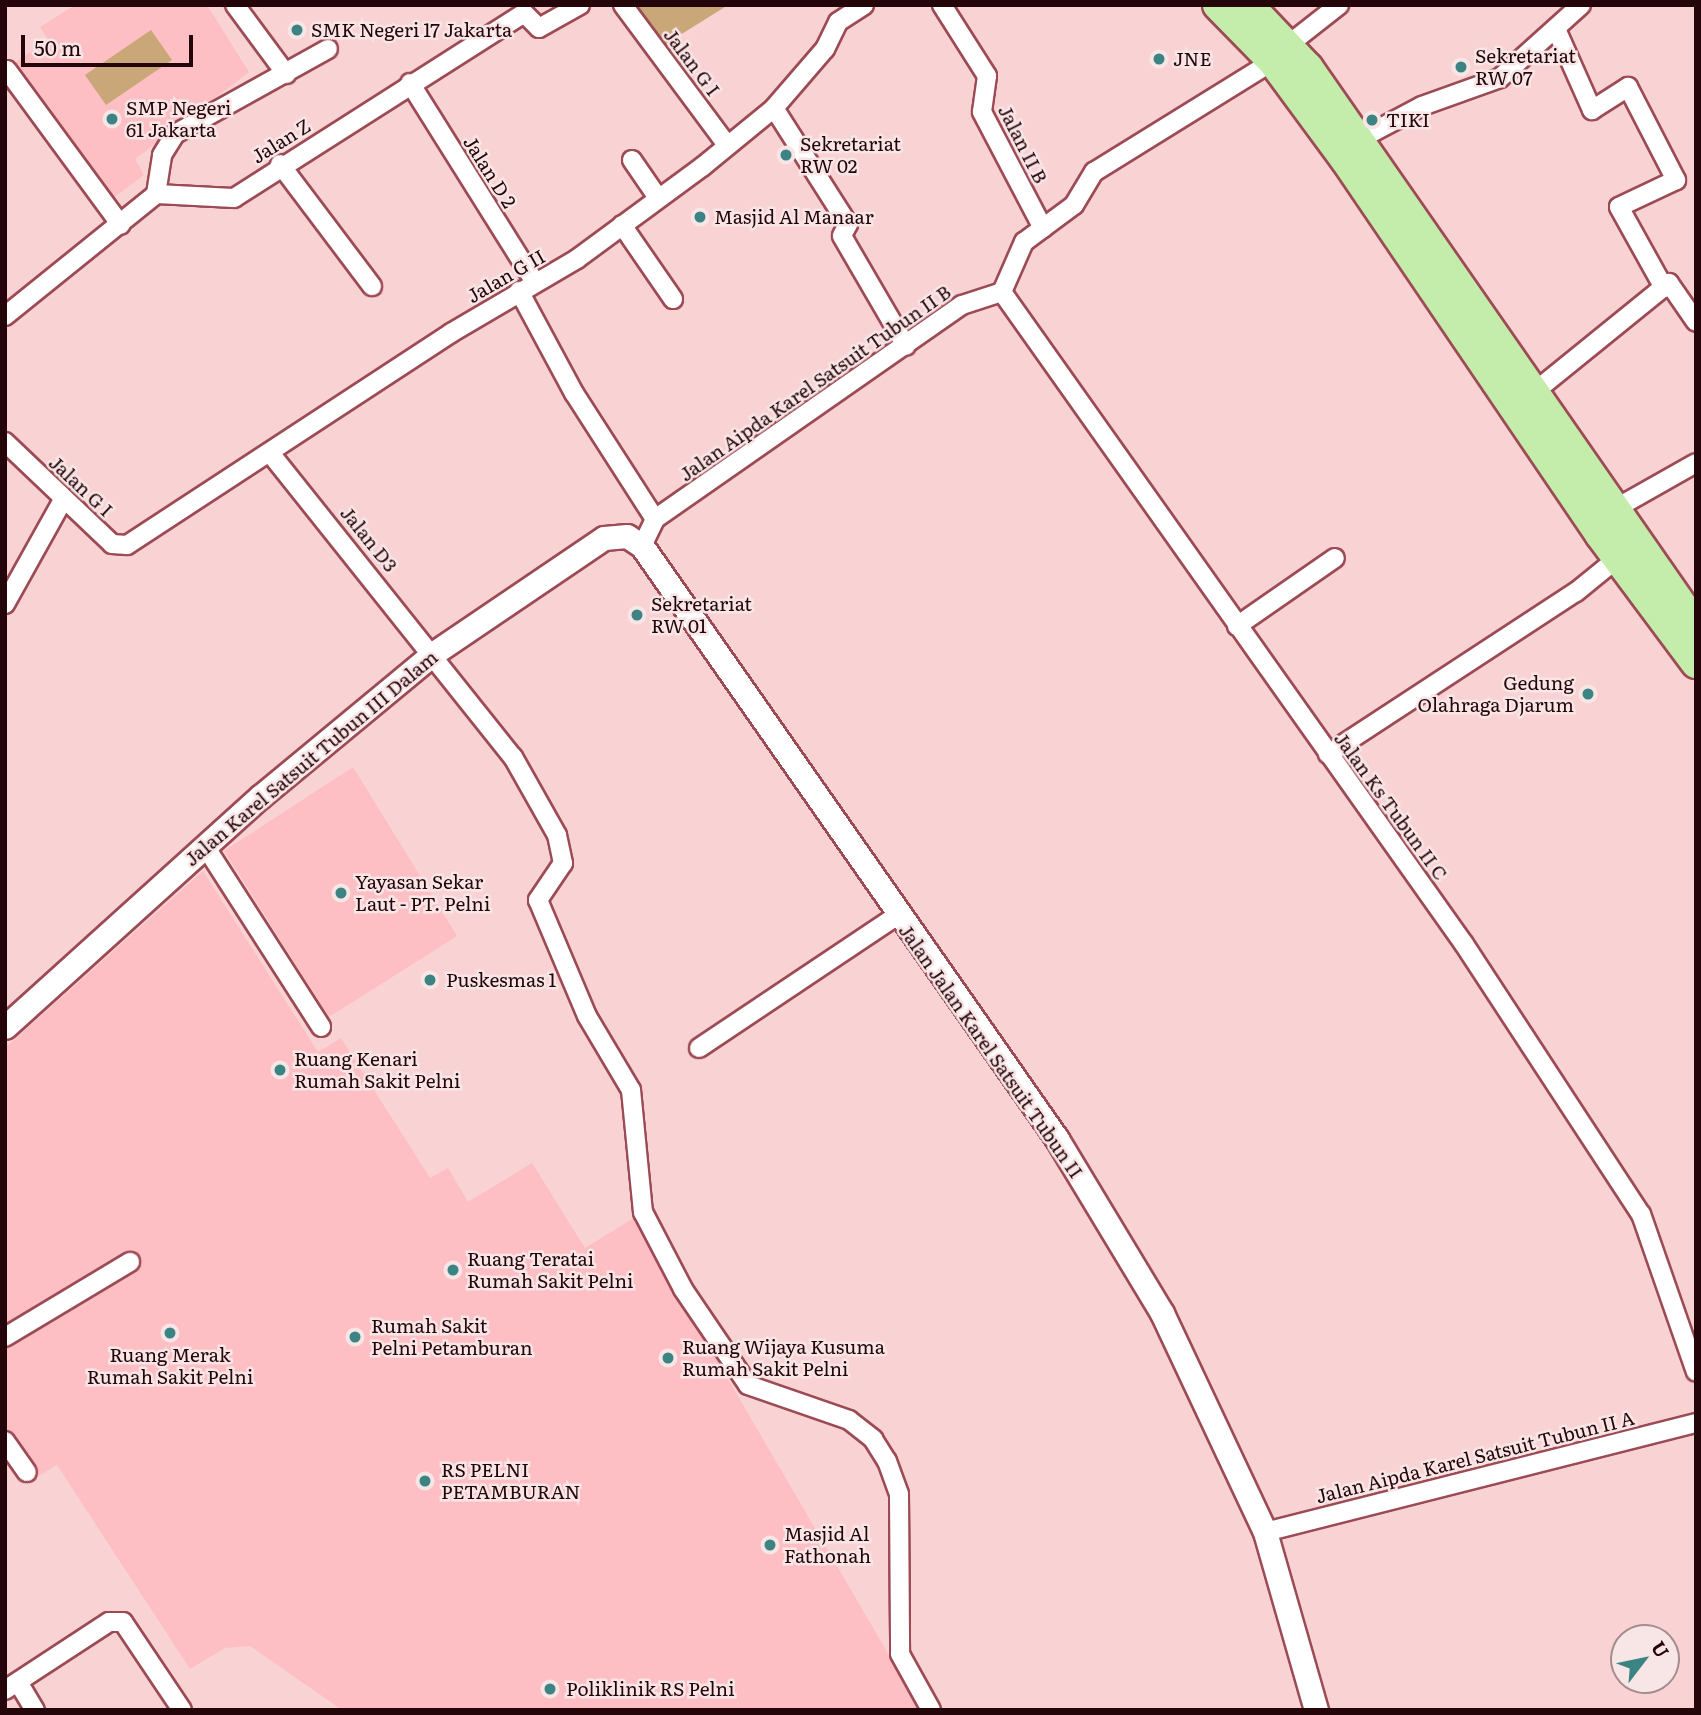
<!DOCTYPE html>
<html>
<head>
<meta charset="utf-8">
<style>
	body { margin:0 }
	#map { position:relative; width:1701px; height:1715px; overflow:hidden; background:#f9d2d4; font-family:Literata,serif }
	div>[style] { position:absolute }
	.built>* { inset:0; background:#fdbfc3 }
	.green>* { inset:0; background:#c9a779 }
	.roads { filter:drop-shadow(2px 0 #9c4b54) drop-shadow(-2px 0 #9c4b54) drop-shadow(0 2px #9c4b54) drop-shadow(0 -2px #9c4b54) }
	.minor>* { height:18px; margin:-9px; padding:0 9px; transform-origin:9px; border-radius:9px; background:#fff }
	.tertiary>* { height:23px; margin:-11.5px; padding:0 11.5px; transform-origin:11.5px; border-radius:11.5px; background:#fff }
	.primary>* { height:30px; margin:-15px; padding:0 15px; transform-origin:15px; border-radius:15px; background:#c4ecaa }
	.dots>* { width:19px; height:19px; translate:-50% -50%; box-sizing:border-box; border:4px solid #f8e5e6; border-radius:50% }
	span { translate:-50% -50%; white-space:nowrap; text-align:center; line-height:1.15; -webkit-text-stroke:5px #f8e5e6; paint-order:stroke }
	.poi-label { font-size:19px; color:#240509 }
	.left { translate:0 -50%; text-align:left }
	.right { translate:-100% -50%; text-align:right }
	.street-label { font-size:19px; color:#240509 }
	.frame { position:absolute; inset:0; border:7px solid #240509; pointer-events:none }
	.north { position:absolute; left:1610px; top:1624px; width:70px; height:70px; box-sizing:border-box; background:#f8e5e6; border:2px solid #a38b8e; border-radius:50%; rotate:58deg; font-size:19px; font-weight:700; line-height:28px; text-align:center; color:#240509 }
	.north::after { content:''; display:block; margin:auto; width:24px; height:32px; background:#3c8483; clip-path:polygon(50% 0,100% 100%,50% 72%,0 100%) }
	.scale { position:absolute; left:21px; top:35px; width:172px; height:32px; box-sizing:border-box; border:4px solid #240509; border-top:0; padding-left:9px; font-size:21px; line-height:24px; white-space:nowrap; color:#240509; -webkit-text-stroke:5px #f8e5e6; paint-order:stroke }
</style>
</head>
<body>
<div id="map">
	<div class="built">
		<i style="clip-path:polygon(75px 5px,207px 5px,249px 72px,135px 159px,144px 175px,101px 207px,5px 70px,48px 39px,40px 27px)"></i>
		<i style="clip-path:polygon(353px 767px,457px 936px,329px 1017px,224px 851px)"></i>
		<i style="clip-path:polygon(203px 871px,318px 1052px,341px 1038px,430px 1178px,448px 1168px,468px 1202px,532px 1163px,585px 1248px,634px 1218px,921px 1710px,342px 1710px,250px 1646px,225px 1648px,190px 1669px,57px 1465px,37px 1477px,5px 1425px,5px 1048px)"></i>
	</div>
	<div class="green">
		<i style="clip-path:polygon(634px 5px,728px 5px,661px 47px)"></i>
		<i style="clip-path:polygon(151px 30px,172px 60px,106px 105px,85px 75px)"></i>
	</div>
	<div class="roads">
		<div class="minor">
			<i style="left:235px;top:5px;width:86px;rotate:53.5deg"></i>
			<i style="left:623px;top:5px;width:174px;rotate:53.4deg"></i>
			<i style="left:942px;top:5px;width:84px;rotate:57.6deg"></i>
			<i style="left:987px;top:76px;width:36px;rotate:98deg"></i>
			<i style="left:982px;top:112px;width:131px;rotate:62.3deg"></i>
			<i style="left:1556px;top:29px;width:89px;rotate:66deg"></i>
			<i style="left:1592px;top:110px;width:43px;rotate:-32.6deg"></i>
			<i style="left:1628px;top:87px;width:105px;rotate:62.7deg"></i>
			<i style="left:1676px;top:180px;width:63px;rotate:154.7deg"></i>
			<i style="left:1619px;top:207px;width:93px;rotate:60.9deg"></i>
			<i style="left:1288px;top:45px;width:65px;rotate:-38.1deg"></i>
			<i style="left:7px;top:70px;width:192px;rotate:53.7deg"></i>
			<i style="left:410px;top:83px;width:235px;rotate:57.9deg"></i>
			<i style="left:774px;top:108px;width:138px;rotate:57.5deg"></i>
			<i style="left:848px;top:224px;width:13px;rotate:117deg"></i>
			<i style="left:842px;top:236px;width:127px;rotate:59.8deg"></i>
			<i style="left:1358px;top:140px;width:72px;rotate:-28deg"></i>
			<i style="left:1422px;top:106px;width:83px;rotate:-19.7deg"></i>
			<i style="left:1500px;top:78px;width:109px;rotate:-42deg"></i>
			<i style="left:632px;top:160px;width:46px;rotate:55.6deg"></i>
			<i style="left:280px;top:164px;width:153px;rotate:53deg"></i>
			<i style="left:156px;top:194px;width:39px;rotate:-81deg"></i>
			<i style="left:162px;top:155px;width:25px;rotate:-58deg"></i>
			<i style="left:175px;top:134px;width:175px;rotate:-29.1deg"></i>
			<i style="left:622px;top:225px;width:90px;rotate:55.4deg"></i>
			<i style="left:519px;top:291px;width:116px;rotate:61.7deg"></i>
			<i style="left:574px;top:393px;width:150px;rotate:57.3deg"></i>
			<i style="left:1002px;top:292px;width:799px;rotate:54.68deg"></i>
			<i style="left:1464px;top:944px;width:323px;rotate:56.8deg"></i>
			<i style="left:1641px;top:1214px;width:167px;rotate:70.8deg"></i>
			<i style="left:5px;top:316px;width:194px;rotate:-38.9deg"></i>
			<i style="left:156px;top:194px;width:78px;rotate:2.9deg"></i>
			<i style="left:234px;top:198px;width:344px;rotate:-32.5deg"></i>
			<i style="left:524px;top:13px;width:21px;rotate:45deg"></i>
			<i style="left:539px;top:28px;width:47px;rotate:-29.3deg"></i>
			<i style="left:1533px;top:393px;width:175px;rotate:-39deg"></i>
			<i style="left:1669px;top:283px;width:47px;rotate:55.3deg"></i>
			<i style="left:5px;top:442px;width:148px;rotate:43.6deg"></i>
			<i style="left:112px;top:544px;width:15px;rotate:4deg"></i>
			<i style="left:127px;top:545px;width:387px;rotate:-33.2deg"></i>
			<i style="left:451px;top:333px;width:146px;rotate:-30.4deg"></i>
			<i style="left:577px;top:259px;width:155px;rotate:-36.4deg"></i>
			<i style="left:702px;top:167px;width:93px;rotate:-39.3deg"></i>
			<i style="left:774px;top:108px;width:78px;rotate:-49.2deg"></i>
			<i style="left:825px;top:49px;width:30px;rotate:-64deg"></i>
			<i style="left:838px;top:22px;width:31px;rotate:-33deg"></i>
			<i style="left:270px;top:453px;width:389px;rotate:51.4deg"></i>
			<i style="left:513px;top:757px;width:90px;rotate:60.6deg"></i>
			<i style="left:557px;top:835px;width:29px;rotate:78deg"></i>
			<i style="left:563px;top:863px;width:45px;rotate:124deg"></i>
			<i style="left:538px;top:900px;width:126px;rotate:67.1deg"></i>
			<i style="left:587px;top:1016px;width:86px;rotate:59.3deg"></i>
			<i style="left:631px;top:1090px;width:123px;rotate:84.4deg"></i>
			<i style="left:643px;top:1212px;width:87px;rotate:62.5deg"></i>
			<i style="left:683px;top:1289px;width:116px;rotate:55.9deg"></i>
			<i style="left:748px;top:1385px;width:107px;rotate:19.1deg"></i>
			<i style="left:849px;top:1420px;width:31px;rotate:38deg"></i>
			<i style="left:873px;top:1439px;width:26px;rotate:58deg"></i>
			<i style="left:887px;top:1461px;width:35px;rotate:70deg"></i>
			<i style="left:899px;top:1494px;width:160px;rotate:89.6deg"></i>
			<i style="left:900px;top:1654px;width:64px;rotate:61deg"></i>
			<i style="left:1613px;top:510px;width:95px;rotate:-29.5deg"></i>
			<i style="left:642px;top:546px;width:30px;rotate:-64deg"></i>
			<i style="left:655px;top:519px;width:374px;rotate:-34.9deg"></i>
			<i style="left:962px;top:305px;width:42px;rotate:-18deg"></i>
			<i style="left:1002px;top:292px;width:55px;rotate:-66.3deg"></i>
			<i style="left:1024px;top:242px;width:62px;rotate:-36.5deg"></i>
			<i style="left:1074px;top:205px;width:39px;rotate:-59deg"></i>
			<i style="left:1094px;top:172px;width:211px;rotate:-31.8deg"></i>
			<i style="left:5px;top:604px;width:119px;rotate:-60.9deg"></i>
			<i style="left:1237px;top:626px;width:119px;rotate:-34.8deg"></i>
			<i style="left:1328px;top:754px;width:296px;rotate:-33.2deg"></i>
			<i style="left:1576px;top:592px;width:55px;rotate:-39.1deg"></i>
			<i style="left:205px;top:846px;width:215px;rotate:57.3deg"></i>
			<i style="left:699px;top:1048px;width:237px;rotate:-33.8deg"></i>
			<i style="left:5px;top:1337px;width:146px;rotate:-31deg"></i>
			<i style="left:5px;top:1441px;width:38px;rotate:55deg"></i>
			<i style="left:1265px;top:1532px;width:445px;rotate:-14.2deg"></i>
			<i style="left:18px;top:1682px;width:33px;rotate:59deg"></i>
			<i style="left:5px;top:1690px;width:124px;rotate:-33.2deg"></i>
			<i style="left:109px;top:1622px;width:14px"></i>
			<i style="left:123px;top:1622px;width:106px;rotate:56.2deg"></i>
		</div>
		<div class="tertiary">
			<i style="left:5px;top:1027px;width:345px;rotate:-42.1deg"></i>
			<i style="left:261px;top:796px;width:224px;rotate:-39.6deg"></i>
			<i style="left:434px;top:653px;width:205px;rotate:-34.1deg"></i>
			<i style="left:604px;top:538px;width:23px;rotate:-5deg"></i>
			<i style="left:627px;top:536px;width:18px;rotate:34deg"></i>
			<i style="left:642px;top:546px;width:724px;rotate:55.01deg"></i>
			<i style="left:1057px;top:1139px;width:203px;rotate:58.9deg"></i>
			<i style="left:1162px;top:1313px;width:242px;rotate:64.8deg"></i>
			<i style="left:1265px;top:1532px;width:185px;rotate:74deg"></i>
		</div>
		<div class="primary">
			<i style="left:1218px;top:5px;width:78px;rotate:45.5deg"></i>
			<i style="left:1273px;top:61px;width:123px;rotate:53.6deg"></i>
			<i style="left:1346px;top:160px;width:452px;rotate:55.8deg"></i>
			<i style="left:1600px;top:534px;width:161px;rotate:53.3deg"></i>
			<i style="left:1248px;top:5px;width:87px;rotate:46.4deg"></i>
			<i style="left:1308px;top:68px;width:680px;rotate:55.19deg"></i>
		</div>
	</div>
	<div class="dots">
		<i style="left:297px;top:30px;background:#3c8483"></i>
		<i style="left:1159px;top:59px;background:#3c8483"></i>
		<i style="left:1461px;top:67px;background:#3c8483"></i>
		<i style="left:112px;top:119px;background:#3c8483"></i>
		<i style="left:1372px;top:120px;background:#3c8483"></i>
		<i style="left:786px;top:155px;background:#3c8483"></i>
		<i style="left:700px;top:217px;background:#3c8483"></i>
		<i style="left:637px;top:615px;background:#3c8483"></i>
		<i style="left:1588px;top:694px;background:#3c8483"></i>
		<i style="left:341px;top:893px;background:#3c8483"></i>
		<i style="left:430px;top:980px;background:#3c8483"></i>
		<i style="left:280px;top:1070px;background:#3c8483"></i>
		<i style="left:453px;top:1270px;background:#3c8483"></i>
		<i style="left:170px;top:1333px;background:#3c8483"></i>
		<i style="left:355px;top:1337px;background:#3c8483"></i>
		<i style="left:668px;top:1358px;background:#3c8483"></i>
		<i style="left:425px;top:1481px;background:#3c8483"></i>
		<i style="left:770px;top:1545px;background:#3c8483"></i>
		<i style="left:550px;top:1689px;background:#3c8483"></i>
	</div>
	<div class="poi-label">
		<span class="left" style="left:311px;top:30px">SMK Negeri 17 Jakarta</span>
		<span class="left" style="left:1475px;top:67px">Sekretariat<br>RW 07</span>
		<span class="left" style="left:1173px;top:59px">JNE</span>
		<span class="left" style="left:126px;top:119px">SMP Negeri<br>61 Jakarta</span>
		<span class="left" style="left:1386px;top:120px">TIKI</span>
		<span class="left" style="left:800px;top:155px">Sekretariat<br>RW 02</span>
		<span class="left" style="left:714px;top:217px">Masjid Al Manaar</span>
		<span class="left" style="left:651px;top:615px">Sekretariat<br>RW 01</span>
		<span class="right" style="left:1574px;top:694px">Gedung<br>Olahraga Djarum</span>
		<span class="left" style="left:355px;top:893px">Yayasan Sekar<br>Laut - PT. Pelni</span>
		<span class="left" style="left:446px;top:980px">Puskesmas 1</span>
		<span class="left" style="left:294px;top:1070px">Ruang Kenari<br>Rumah Sakit Pelni</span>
		<span class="left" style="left:467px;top:1270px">Ruang Teratai<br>Rumah Sakit Pelni</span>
		<span class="left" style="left:371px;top:1337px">Rumah Sakit<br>Pelni Petamburan</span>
		<span class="left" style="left:682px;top:1358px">Ruang Wijaya Kusuma<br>Rumah Sakit Pelni</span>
		<span style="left:170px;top:1366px">Ruang Merak<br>Rumah Sakit Pelni</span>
		<span class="left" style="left:441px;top:1481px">RS PELNI<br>PETAMBURAN</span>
		<span class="left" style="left:784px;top:1545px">Masjid Al<br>Fathonah</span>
		<span class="left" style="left:566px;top:1689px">Poliklinik RS Pelni</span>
	</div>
	<div class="street-label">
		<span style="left:692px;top:62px;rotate:53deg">Jalan G I</span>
		<span style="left:281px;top:141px;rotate:-32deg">Jalan Z</span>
		<span style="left:1023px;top:144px;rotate:63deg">Jalan II B</span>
		<span style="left:490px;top:172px;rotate:58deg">Jalan D 2</span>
		<span style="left:506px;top:276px;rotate:-30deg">Jalan G II</span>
		<span style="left:815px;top:383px;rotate:-35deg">Jalan Aipda Karel Satsuit Tubun II B</span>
		<span style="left:81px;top:486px;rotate:43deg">Jalan G I</span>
		<span style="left:369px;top:539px;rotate:51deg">Jalan D3</span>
		<span style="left:311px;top:758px;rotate:-40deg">Jalan Karel Satsuit Tubun III Dalam</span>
		<span style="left:1391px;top:806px;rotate:54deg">Jalan Ks Tubun II C</span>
		<span style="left:991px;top:1051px;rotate:55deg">Jalan Jalan Karel Satsuit Tubun II</span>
		<span style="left:1475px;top:1457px;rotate:-14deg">Jalan Aipda Karel Satsuit Tubun II A</span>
	</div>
	<div class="frame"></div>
	<div class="north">U</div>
	<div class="scale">50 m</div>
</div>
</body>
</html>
